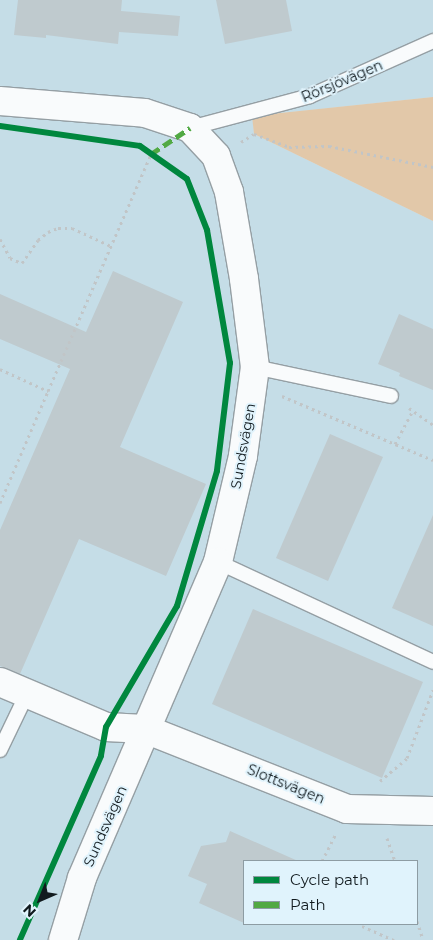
<!DOCTYPE html>
<html>
<head>
<meta charset="utf-8">
<style>
	body { margin:0 }
	#map { position:relative; width:433px; height:940px; overflow:hidden; background:#d7e4ea; font-family:Montserrat,sans-serif }
	div>[style] { position:absolute }
	.built>* { inset:0; background:#c5dde7 }
	.green>* { inset:0; background:#e2c8a9 }
	.building>* { inset:0; background:#bfcace }
	.path>* { height:3px; margin-top:-1.5px; transform-origin:0; background:repeating-linear-gradient(90deg,#c1c5c7 0 2.5px,transparent 0 6.5px) }
	.roads { filter:drop-shadow(1px 0 #959fa4) drop-shadow(-1px 0 #959fa4) drop-shadow(0 1px #959fa4) drop-shadow(0 -1px #959fa4) }
	.lane>* { height:14px; margin:-7px; padding:0 7px; transform-origin:7px; border-radius:7px; background:#f9fbfc }
	.street>* { height:28px; margin:-14px; padding:0 14px; transform-origin:14px; border-radius:14px; background:#f9fbfc }
	.quiet>* { height:5px; margin-top:-2.5px; transform-origin:0; background:repeating-linear-gradient(90deg,#51a943 0 10px,transparent 0 15px) }
	.cycleway>* { height:6px; margin:-3px; padding:0 3px; transform-origin:3px; border-radius:3px; background:#00873e }
	span { translate:-50% -50%; white-space:nowrap; text-align:center; line-height:1.15; -webkit-text-stroke:4px #e0f3fc; paint-order:stroke }
	.street-label { font-size:14px; color:#111a1e }
	.legend { position:absolute; left:243px; top:860px; width:175px; height:65px; box-sizing:border-box; background:#e0f3fc; border:1px solid #8d9ca3; margin:0; padding:6px 9px; list-style:none; font-size:15px; color:#111a1e }
	.legend li { display:flex; align-items:center; gap:10px; height:25px }
	.legend b { width:25px; border:1px solid #8d9ca3 }
	.north { position:absolute; left:15px; top:875px; width:50px; height:50px; -webkit-text-stroke:4px #e0f3fc; paint-order:stroke; rotate:224deg; font-size:14px; font-weight:700; line-height:20px; text-align:center; color:#111a1e }
	.north::after { content:''; display:block; margin:auto; width:18px; height:22px; background:#111a1e; clip-path:polygon(50% 0,100% 100%,50% 72%,0 100%) }
</style>
</head>
<body>
<div id="map">
	<div class="built">
		<i style="clip-path:polygon(evenodd,0 0,433px 0,433px 97px,253px 116px,254px 134px,433px 221px,433px 940px,0 940px,0 0,244px 861px,417px 861px,417px 924px,244px 924px,244px 861px)"></i>
	</div>
	<div class="green">
		<i style="clip-path:polygon(433px 97px,433px 221px,254px 134px,252px 116px)"></i>
	</div>
	<div class="building">
		<i style="clip-path:polygon(18px 0,122px 0,121px 11px,180px 16px,178px 36px,119px 32px,118px 44px,46px 35px,46px 38px,14px 35px)"></i>
		<i style="clip-path:polygon(216px 0,286px 0,292px 31px,225px 44px)"></i>
		<i style="clip-path:polygon(113px 271px,183px 302px,120px 447px,206px 484px,166px 576px,79px 539px,20px 674px,0 666px,0 530px,70px 369px,0 339px,0 294px,86px 332px)"></i>
		<i style="clip-path:polygon(399px 314px,433px 329px,433px 390px,399px 376px,400px 373px,378px 364px)"></i>
		<i style="clip-path:polygon(330px 434px,383px 457px,328px 581px,276px 558px)"></i>
		<i style="clip-path:polygon(433px 515px,433px 626px,392px 608px)"></i>
		<i style="clip-path:polygon(253px 609px,423px 682px,382px 778px,212px 704px)"></i>
		<i style="clip-path:polygon(230px 831px,298px 861px,244px 861px,244px 923px,199px 903px,207px 884px,188px 876px,201px 846px,226px 842px)"></i>
	</div>
	<div class="path">
		<i style="left:241px;top:142px;width:15px;rotate:-32deg"></i>
		<i style="left:254px;top:134px;width:37px;rotate:20deg"></i>
		<i style="left:289px;top:147px;width:40px;rotate:-1.4deg"></i>
		<i style="left:329px;top:146px;width:106px;rotate:11.4deg"></i>
		<i style="left:0;top:239px;width:21px;rotate:62deg"></i>
		<i style="left:10px;top:258px;width:13px;rotate:23deg"></i>
		<i style="left:22px;top:263px;width:28px;rotate:-55deg"></i>
		<i style="left:38px;top:240px;width:13px;rotate:-39deg"></i>
		<i style="left:48px;top:232px;width:11px;rotate:-22deg"></i>
		<i style="left:58px;top:228px;width:14px"></i>
		<i style="left:72px;top:228px;width:43px;rotate:24.8deg"></i>
		<i style="left:0;top:369px;width:53px;rotate:24.6deg"></i>
		<i style="left:48px;top:391px;width:258px;rotate:-66.5deg"></i>
		<i style="left:282px;top:396px;width:164px;rotate:23deg"></i>
		<i style="left:409px;top:408px;width:29px;rotate:35deg"></i>
		<i style="left:395px;top:444px;width:38px;rotate:-62deg"></i>
		<i style="left:0;top:503px;width:122px;rotate:-66.8deg"></i>
		<i style="left:380px;top:781px;width:35px;rotate:-40deg"></i>
		<i style="left:407px;top:758px;width:73px;rotate:-69.1deg"></i>
		<i style="left:387px;top:838px;width:24px;rotate:71deg"></i>
		<i style="left:322px;top:861px;width:29px;rotate:-63deg"></i>
		<i style="left:417px;top:921px;width:20px;rotate:72deg"></i>
		<i style="left:362px;top:926px;width:35px;rotate:24deg"></i>
	</div>
	<div class="roads">
		<div class="lane">
			<i style="left:190px;top:128px;width:124px;rotate:-14.9deg"></i>
			<i style="left:310px;top:96px;width:135px;rotate:-24.1deg"></i>
			<i style="left:255px;top:367px;width:139px;rotate:12deg"></i>
			<i style="left:218px;top:562px;width:237px;rotate:24.9deg"></i>
			<i style="left:0;top:750px;width:62px;rotate:-64.3deg"></i>
		</div>
		<div class="street">
			<i style="left:0;top:101px;width:145px;rotate:4.7deg"></i>
			<i style="left:145px;top:113px;width:47px;rotate:18.4deg"></i>
			<i style="left:190px;top:128px;width:38px;rotate:47deg"></i>
			<i style="left:216px;top:156px;width:38px;rotate:70deg"></i>
			<i style="left:229px;top:192px;width:88px;rotate:80.2deg"></i>
			<i style="left:244px;top:279px;width:89px;rotate:82.9deg"></i>
			<i style="left:255px;top:367px;width:90px;rotate:97.7deg"></i>
			<i style="left:243px;top:456px;width:109px;rotate:103.3deg"></i>
			<i style="left:218px;top:562px;width:344px;rotate:113.3deg"></i>
			<i style="left:82px;top:878px;width:65px;rotate:107deg"></i>
			<i style="left:0;top:682px;width:115px;rotate:23deg"></i>
			<i style="left:106px;top:727px;width:39px;rotate:3deg"></i>
			<i style="left:145px;top:729px;width:217px;rotate:21.6deg"></i>
			<i style="left:347px;top:809px;width:86px;rotate:1.3deg"></i>
		</div>
	</div>
	<div class="quiet">
		<i style="left:151px;top:154px;width:47px;rotate:-33.7deg"></i>
	</div>
	<div class="cycleway">
		<i style="left:0;top:126px;width:141px;rotate:8.1deg"></i>
		<i style="left:140px;top:146px;width:57px;rotate:35.1deg"></i>
		<i style="left:187px;top:179px;width:55px;rotate:68.6deg"></i>
		<i style="left:207px;top:230px;width:135px;rotate:80.2deg"></i>
		<i style="left:230px;top:363px;width:109px;rotate:96.9deg"></i>
		<i style="left:217px;top:471px;width:141px;rotate:106.5deg"></i>
		<i style="left:177px;top:606px;width:140px;rotate:120.4deg"></i>
		<i style="left:106px;top:727px;width:29px;rotate:100deg"></i>
		<i style="left:101px;top:756px;width:201px;rotate:113.8deg"></i>
	</div>
	<div class="street-label">
		<span style="left:342px;top:81px;rotate:-23deg">Rörsjövägen</span>
		<span style="left:243px;top:446px;rotate:-80deg">Sundsvägen</span>
		<span style="left:286px;top:784px;rotate:22deg">Slottsvägen</span>
		<span style="left:105px;top:826px;rotate:-66deg">Sundsvägen</span>
	</div>
	<ul class="legend">
	<li><b style="height:6px;background:#00873e"></b>Cycle path</li>
	<li><b style="height:6px;background:#51a943"></b>Path</li>
	</ul>
	<div class="north">N</div>
</div>
</body>
</html>
